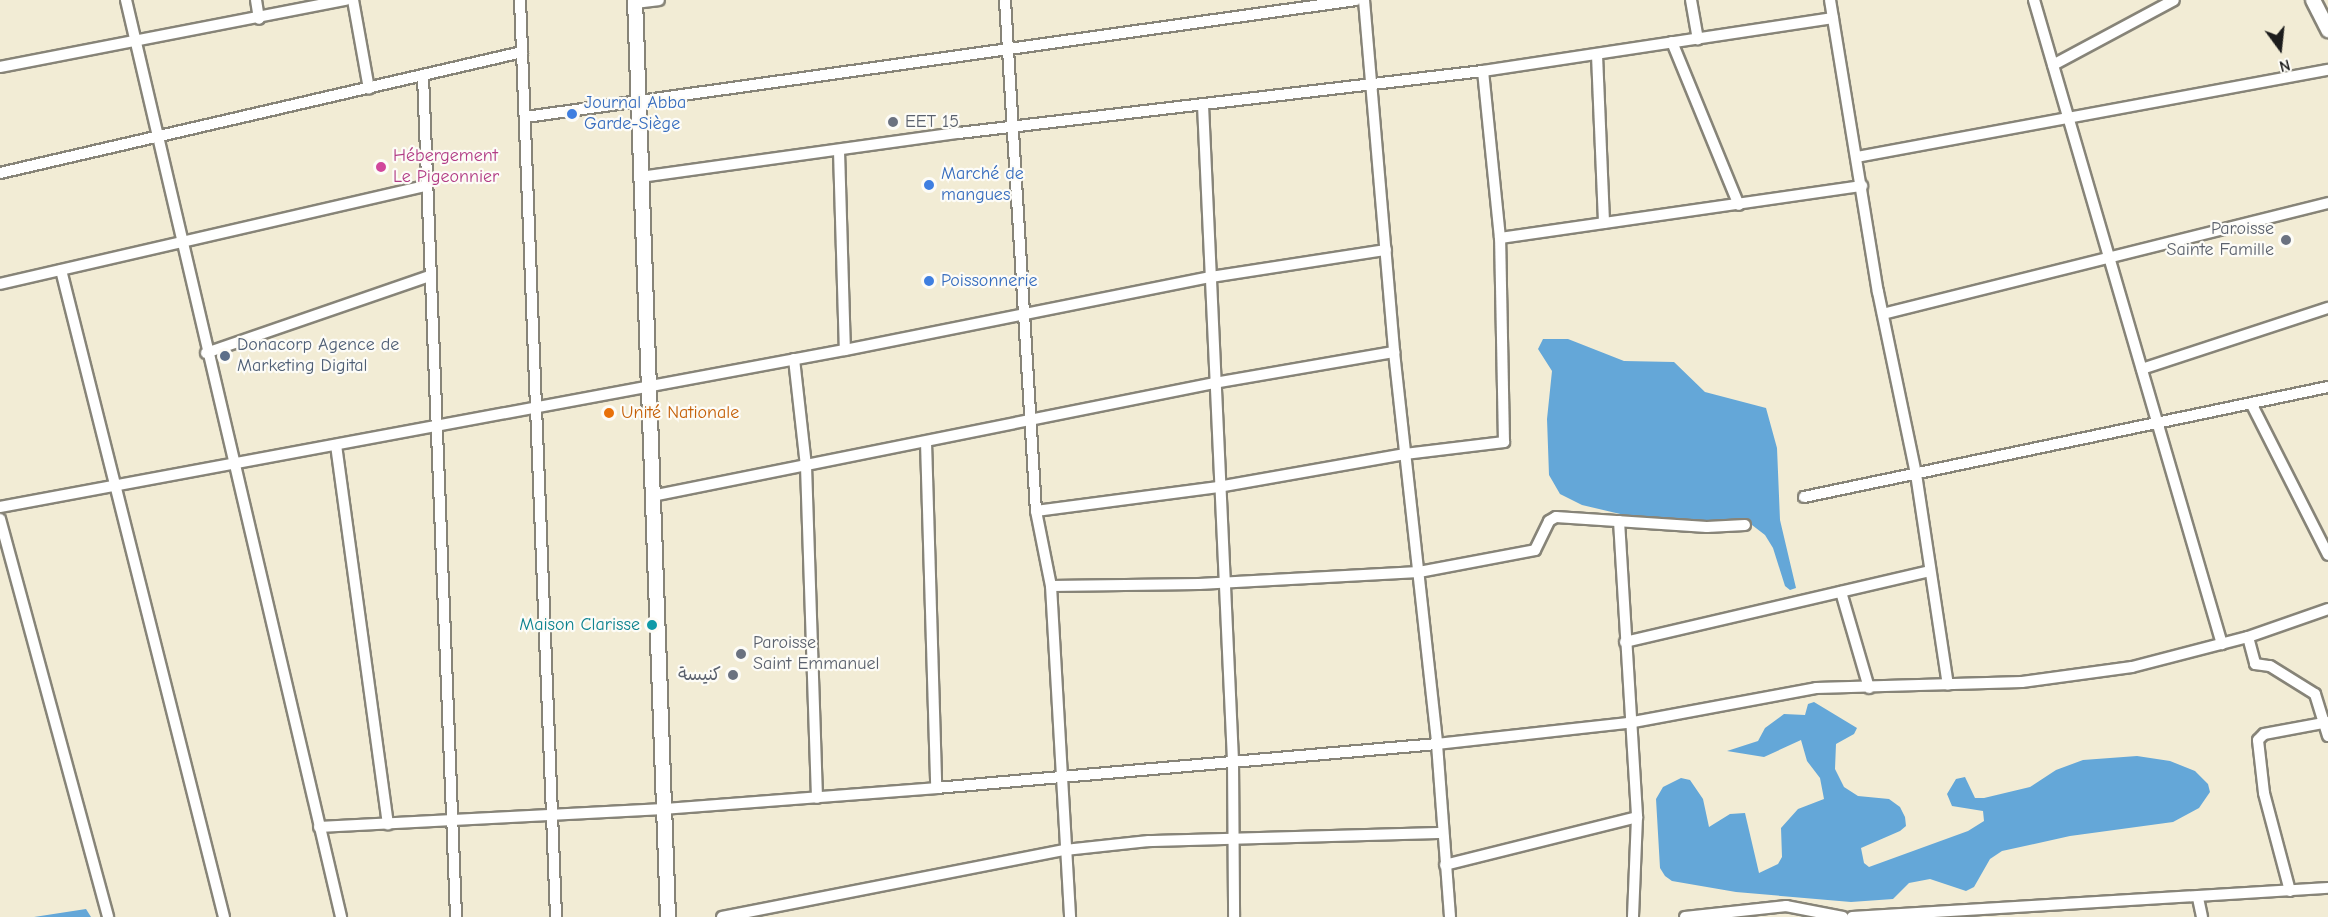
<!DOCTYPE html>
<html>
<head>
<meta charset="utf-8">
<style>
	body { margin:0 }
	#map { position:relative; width:2328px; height:917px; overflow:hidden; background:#f2ecd5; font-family:"Comic Neue","Playpen Sans Arabic",sans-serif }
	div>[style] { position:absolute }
	.water>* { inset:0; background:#64a7d8 }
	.roads { filter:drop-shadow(2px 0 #878478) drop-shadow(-2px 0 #878478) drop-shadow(0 2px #878478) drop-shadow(0 -2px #878478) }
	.minor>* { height:10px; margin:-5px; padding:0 5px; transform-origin:5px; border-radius:5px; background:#fff }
	.tertiary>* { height:14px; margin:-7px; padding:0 7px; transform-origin:7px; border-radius:7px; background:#fff }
	.dots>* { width:16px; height:16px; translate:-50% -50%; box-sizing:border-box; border:3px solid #fdfcf7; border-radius:50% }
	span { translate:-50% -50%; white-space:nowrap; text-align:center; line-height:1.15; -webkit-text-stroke:4.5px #fdfcf7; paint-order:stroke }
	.shop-label { font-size:18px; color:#366cbe }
	.left { translate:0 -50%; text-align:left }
	.worship-label { font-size:18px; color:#5b616d }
	.right { translate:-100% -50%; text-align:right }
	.hotel-label { font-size:18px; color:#b23c85 }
	.service-label { font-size:18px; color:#4e5e75 }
	.food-label { font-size:18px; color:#c56008 }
	.culture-label { font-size:18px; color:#0d838f }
	.north { position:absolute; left:2250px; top:18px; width:60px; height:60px; -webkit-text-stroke:4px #fdfcf7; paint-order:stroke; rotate:165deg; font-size:16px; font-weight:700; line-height:24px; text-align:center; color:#1c1c1c }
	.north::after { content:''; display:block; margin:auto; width:21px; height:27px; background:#1c1c1c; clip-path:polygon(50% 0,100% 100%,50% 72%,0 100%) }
</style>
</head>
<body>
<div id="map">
	<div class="water">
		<i style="clip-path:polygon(1543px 339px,1568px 339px,1624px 361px,1674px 362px,1705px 392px,1766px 408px,1777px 448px,1780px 520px,1796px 588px,1790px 590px,1785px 586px,1773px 548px,1765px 535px,1752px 525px,1650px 521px,1582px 505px,1560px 494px,1549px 475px,1547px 419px,1552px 371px,1538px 349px)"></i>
		<i style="clip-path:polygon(1814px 702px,1857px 728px,1854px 734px,1836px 744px,1835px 769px,1844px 787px,1858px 796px,1889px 799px,1900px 807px,1905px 817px,1906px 826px,1900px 831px,1861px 848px,1864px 863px,1869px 867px,1968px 831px,1984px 821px,1983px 811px,1952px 806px,1947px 794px,1956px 779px,1965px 777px,1975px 798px,1984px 798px,2030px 787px,2056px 770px,2083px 760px,2137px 756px,2170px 761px,2195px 771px,2208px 784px,2210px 792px,2199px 808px,2173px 822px,2070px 836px,2002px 851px,1990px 859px,1974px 887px,1966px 891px,1930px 879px,1909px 883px,1893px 899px,1851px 902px,1736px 892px,1672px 881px,1665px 876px,1660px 868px,1656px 799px,1663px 787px,1681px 778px,1690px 780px,1703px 799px,1709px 827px,1730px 814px,1745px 813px,1759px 873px,1778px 864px,1782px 857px,1781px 828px,1798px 809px,1824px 799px,1820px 778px,1807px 761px,1801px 740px,1764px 757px,1727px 751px,1758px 741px,1765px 728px,1784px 714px,1805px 715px,1808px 704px)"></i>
		<i style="clip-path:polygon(86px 909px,91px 917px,34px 917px)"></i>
	</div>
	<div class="roads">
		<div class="minor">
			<i style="left:126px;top:0;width:942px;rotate:76.8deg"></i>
			<i style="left:256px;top:0;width:19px;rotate:81deg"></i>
			<i style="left:353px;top:0;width:90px;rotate:79.8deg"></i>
			<i style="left:520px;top:0;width:918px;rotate:87.75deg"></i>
			<i style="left:1005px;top:0;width:512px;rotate:86.53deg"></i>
			<i style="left:1036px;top:511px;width:76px;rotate:78.7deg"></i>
			<i style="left:1051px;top:586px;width:332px;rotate:86.7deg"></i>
			<i style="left:1364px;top:0;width:353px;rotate:85.1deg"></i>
			<i style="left:1394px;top:352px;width:394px;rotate:83.7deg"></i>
			<i style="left:1437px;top:744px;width:173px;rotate:85.7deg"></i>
			<i style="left:1691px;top:0;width:40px;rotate:80deg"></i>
			<i style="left:1830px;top:0;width:296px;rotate:80.7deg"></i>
			<i style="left:1878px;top:292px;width:186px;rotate:78.2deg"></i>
			<i style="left:1916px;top:474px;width:213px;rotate:81.4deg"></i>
			<i style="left:2034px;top:0;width:671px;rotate:73.73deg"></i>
			<i style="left:636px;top:3px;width:23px;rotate:-7deg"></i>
			<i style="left:1672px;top:42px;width:176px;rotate:67.7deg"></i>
			<i style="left:1597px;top:55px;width:168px;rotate:87.6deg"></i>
			<i style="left:2053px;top:65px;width:137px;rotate:-28.2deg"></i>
			<i style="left:0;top:67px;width:352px;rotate:-11deg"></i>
			<i style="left:1483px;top:71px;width:168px;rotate:84.2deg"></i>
			<i style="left:1500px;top:238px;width:366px;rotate:-8.2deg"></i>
			<i style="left:423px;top:76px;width:842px;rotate:87.75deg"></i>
			<i style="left:1203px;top:105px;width:656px;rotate:87.38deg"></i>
			<i style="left:1233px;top:760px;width:157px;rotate:89.6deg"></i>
			<i style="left:526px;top:117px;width:838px;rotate:-8.02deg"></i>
			<i style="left:839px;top:151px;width:199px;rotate:88.3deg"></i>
			<i style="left:1857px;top:157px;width:479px;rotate:-10.5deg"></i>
			<i style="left:0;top:173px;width:536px;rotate:-13.05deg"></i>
			<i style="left:640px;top:177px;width:322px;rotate:-7.9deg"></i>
			<i style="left:959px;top:133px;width:528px;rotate:-6.75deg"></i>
			<i style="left:1483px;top:71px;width:354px;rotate:-8.6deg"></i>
			<i style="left:61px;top:270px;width:667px;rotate:75.86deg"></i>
			<i style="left:0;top:284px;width:435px;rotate:-13deg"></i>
			<i style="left:1883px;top:314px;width:459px;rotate:-14deg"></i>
			<i style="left:206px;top:353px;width:236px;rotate:-19deg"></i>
			<i style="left:794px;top:359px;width:108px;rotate:83.6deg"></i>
			<i style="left:806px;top:466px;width:332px;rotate:88.1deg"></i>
			<i style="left:2142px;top:369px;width:196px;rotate:-18.2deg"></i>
			<i style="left:2252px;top:405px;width:168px;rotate:63.1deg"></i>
			<i style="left:926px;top:442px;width:346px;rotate:88.3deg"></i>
			<i style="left:336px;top:445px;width:383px;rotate:82.2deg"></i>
			<i style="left:652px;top:496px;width:573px;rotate:-11.37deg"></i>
			<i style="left:1214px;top:383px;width:183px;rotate:-9.8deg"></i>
			<i style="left:1804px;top:497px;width:535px;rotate:-11.86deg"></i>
			<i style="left:0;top:507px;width:859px;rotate:-10.53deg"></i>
			<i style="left:845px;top:350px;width:373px;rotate:-11.3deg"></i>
			<i style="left:1211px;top:277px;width:177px;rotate:-8.8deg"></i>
			<i style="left:1036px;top:511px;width:184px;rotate:-7.5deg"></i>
			<i style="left:1218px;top:487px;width:190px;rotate:-10deg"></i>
			<i style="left:1405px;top:454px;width:100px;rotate:-6.9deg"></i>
			<i style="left:1504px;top:442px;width:204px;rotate:-91.1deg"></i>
			<i style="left:0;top:519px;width:412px;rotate:74.8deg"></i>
			<i style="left:1619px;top:521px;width:297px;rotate:86.5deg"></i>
			<i style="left:1637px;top:817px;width:100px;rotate:92.3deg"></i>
			<i style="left:1051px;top:586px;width:148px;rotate:-0.8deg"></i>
			<i style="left:1199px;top:584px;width:220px;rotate:-3.1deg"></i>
			<i style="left:1419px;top:572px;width:118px;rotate:-10.7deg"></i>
			<i style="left:1535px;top:550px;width:32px;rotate:-64deg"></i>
			<i style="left:1549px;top:521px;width:8px;rotate:-30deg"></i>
			<i style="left:1556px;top:517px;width:151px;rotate:3.8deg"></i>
			<i style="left:1707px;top:527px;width:38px;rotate:-3deg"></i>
			<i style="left:1841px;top:592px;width:100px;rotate:73.7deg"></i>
			<i style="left:2248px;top:637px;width:28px;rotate:75deg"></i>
			<i style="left:2255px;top:664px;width:15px;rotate:8deg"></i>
			<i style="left:2270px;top:666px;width:53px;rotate:31.9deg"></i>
			<i style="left:2315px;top:694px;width:44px;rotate:72.8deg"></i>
			<i style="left:1625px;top:642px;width:312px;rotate:-13.1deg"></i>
			<i style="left:319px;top:827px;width:345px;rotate:-3deg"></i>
			<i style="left:664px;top:809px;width:273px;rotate:-4.4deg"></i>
			<i style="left:936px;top:788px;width:503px;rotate:-5.02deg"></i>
			<i style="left:1437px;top:744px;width:192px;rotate:-6.3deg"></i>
			<i style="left:1628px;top:723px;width:191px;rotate:-10.5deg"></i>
			<i style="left:1816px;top:688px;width:206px;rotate:-1.7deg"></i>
			<i style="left:2022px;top:682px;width:111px;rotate:-7.8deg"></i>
			<i style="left:2132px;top:667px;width:120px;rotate:-14.5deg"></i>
			<i style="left:2248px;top:637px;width:85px;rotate:-19.3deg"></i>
			<i style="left:1445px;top:865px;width:198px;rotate:-14deg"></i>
			<i style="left:2290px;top:891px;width:101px;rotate:-104.9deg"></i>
			<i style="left:2264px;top:793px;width:53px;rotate:-96.5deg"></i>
			<i style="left:2258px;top:740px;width:8px;rotate:-45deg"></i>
			<i style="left:2264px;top:734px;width:65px;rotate:-10.6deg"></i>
			<i style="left:2198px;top:898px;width:19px;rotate:78deg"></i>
			<i style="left:722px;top:917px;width:349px;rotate:-11.1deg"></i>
			<i style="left:1065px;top:850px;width:84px;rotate:-6.1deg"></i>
			<i style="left:1149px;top:841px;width:293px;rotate:-1.6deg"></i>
			<i style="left:1685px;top:917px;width:102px;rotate:-6.2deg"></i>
			<i style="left:1786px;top:906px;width:58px;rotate:10.9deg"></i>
			<i style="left:1852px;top:917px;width:477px;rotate:-3.5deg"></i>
		</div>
		<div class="tertiary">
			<i style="left:635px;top:0;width:918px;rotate:87.94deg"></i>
			<i style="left:2313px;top:0;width:34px;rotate:63deg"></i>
		</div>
	</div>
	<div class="dots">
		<i style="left:572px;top:114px;background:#3f7fe0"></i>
		<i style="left:893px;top:122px;background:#6b7280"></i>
		<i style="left:381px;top:167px;background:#d1479c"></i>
		<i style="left:929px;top:185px;background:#3f7fe0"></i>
		<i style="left:2286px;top:240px;background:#6b7280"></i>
		<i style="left:929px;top:281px;background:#3f7fe0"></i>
		<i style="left:225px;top:356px;background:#5c6f8a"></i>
		<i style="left:609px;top:413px;background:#e8710a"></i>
		<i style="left:652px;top:625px;background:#0f9aa8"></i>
		<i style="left:741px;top:654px;background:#6b7280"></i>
		<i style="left:733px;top:675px;background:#6b7280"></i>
	</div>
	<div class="shop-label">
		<span class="left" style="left:584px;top:114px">Journal Abba<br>Garde-Siège</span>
		<span class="left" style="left:941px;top:185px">Marché de<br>mangues</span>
		<span class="left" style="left:941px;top:281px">Poissonnerie</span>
	</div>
	<div class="worship-label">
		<span class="left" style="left:905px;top:122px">EET 15</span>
		<span class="right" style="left:2274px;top:240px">Paroisse<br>Sainte Famille</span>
		<span class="left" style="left:753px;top:654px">Paroisse<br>Saint Emmanuel</span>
		<span class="right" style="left:721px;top:675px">كنيسة</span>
	</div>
	<div class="hotel-label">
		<span class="left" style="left:393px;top:167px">Hébergement<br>Le Pigeonnier</span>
	</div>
	<div class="service-label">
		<span class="left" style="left:237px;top:356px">Donacorp Agence de<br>Marketing Digital</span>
	</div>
	<div class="food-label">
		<span class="left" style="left:621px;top:413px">Unité Nationale</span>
	</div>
	<div class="culture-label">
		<span class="right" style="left:640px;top:625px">Maison Clarisse</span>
	</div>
	<div class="north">N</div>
</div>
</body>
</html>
